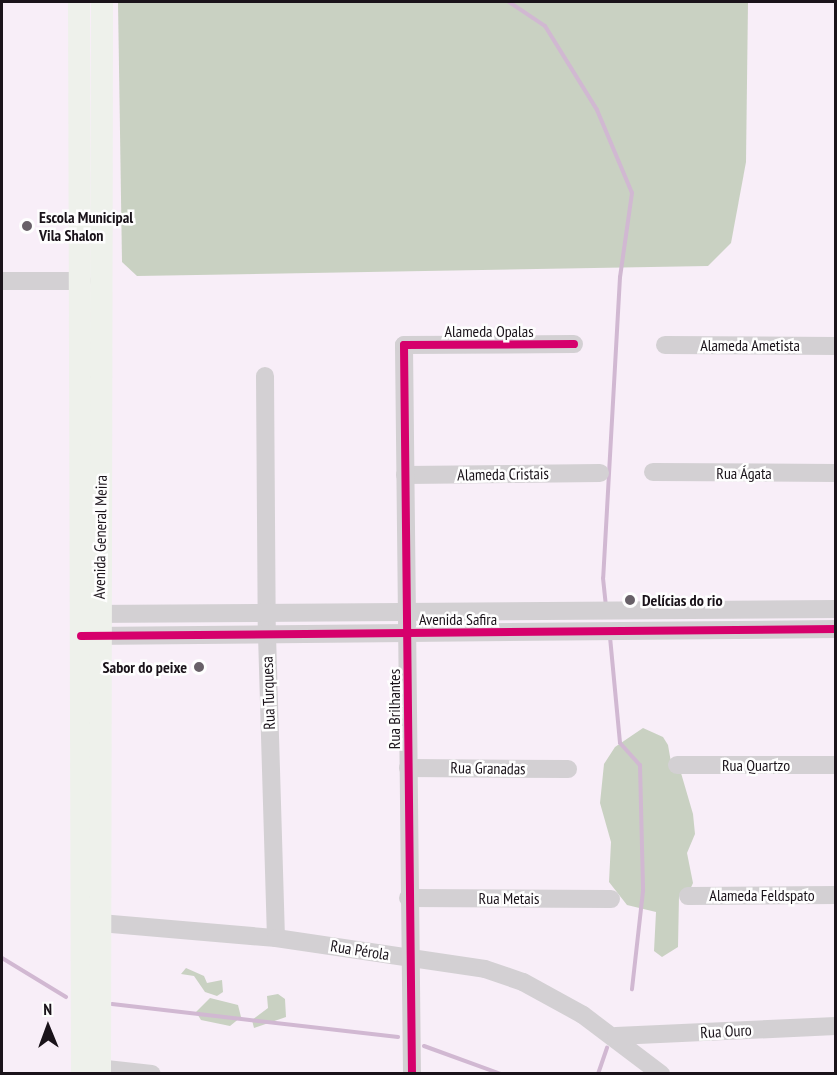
<!DOCTYPE html>
<html>
<head>
<meta charset="utf-8">
<style>
	body { margin:0 }
	#map { position:relative; width:837px; height:1075px; overflow:hidden; background:#f8eef8; font-family:"PT Sans Narrow",sans-serif }
	div>[style] { position:absolute }
	.forest>* { inset:0; background:#c9d1c2 }
	.stream>* { height:4px; margin:-2px; padding:0 2px; transform-origin:2px; border-radius:2px; background:#d1b8d2 }
	.minor>* { height:18px; margin:-9px; padding:0 9px; transform-origin:9px; border-radius:9px; background:#d3d0d3 }
	.major>* { height:22px; margin:-11px; padding:0 11px; transform-origin:11px; border-radius:11px; background:#eef1eb }
	.cycleway>* { height:8px; margin:-4px; padding:0 4px; transform-origin:4px; border-radius:4px; background:#d6006c }
	.dots>* { width:16px; height:16px; translate:-50% -50%; box-sizing:border-box; border:3px solid #fefefe; border-radius:50% }
	span { translate:-50% -50%; white-space:nowrap; text-align:center; line-height:1.15; -webkit-text-stroke:5px #fefefe; paint-order:stroke }
	.poi-label { font-size:16px; color:#1a131a; font-weight:700 }
	.left { translate:0 -50%; text-align:left }
	.right { translate:-100% -50%; text-align:right }
	.street-label { font-size:16px; color:#1a131a }
	.frame { position:absolute; inset:0; border:3px solid #1a131a; pointer-events:none }
	.north { position:absolute; left:18px; top:997px; width:60px; height:60px; -webkit-text-stroke:4px #fefefe; paint-order:stroke; rotate:359deg; font-size:16px; font-weight:700; line-height:24px; text-align:center; color:#1a131a }
	.north::after { content:''; display:block; margin:auto; width:21px; height:27px; background:#1a131a; clip-path:polygon(50% 0,100% 100%,50% 72%,0 100%) }
</style>
</head>
<body>
<div id="map">
	<div class="forest">
		<i style="clip-path:polygon(118px 2px,748px 2px,746px 162px,731px 243px,708px 266px,137px 276px,122px 262px)"></i>
		<i style="clip-path:polygon(643px 728px,663px 737px,668px 745px,672px 768px,681px 773px,693px 814px,695px 834px,687px 853px,693px 883px,689px 892px,679px 896px,678px 947px,662px 957px,654px 951px,656px 912px,627px 905px,609px 882px,611px 842px,600px 803px,604px 764px,615px 747px)"></i>
		<i style="clip-path:polygon(186px 968px,204px 976px,207px 983px,222px 980px,223px 992px,217px 996px,205px 992px,194px 976px,181px 974px)"></i>
		<i style="clip-path:polygon(278px 994px,285px 999px,286px 1017px,254px 1028px,252px 1020px,268px 1008px,267px 996px)"></i>
		<i style="clip-path:polygon(210px 998px,238px 1005px,241px 1017px,230px 1026px,201px 1020px,196px 1012px)"></i>
	</div>
	<div class="stream">
		<i style="left:509px;top:2px;width:43px;rotate:33.7deg"></i>
		<i style="left:545px;top:26px;width:99px;rotate:58.2deg"></i>
		<i style="left:597px;top:110px;width:90px;rotate:67.1deg"></i>
		<i style="left:632px;top:193px;width:85px;rotate:98.1deg"></i>
		<i style="left:620px;top:277px;width:301px;rotate:93.2deg"></i>
		<i style="left:603px;top:578px;width:28px;rotate:84deg"></i>
		<i style="left:610px;top:637px;width:106px;rotate:84.6deg"></i>
		<i style="left:620px;top:743px;width:30px;rotate:48deg"></i>
		<i style="left:640px;top:765px;width:126px;rotate:88.6deg"></i>
		<i style="left:643px;top:891px;width:99px;rotate:96.4deg"></i>
		<i style="left:2px;top:958px;width:75px;rotate:31.4deg"></i>
		<i style="left:112px;top:1004px;width:288px;rotate:6.6deg"></i>
		<i style="left:424px;top:1046px;width:82px;rotate:20deg"></i>
		<i style="left:598px;top:1074px;width:28px;rotate:-71deg"></i>
	</div>
	<div class="minor">
		<i style="left:2px;top:281px;width:80px"></i>
		<i style="left:665px;top:345px;width:171px;rotate:0.3deg"></i>
		<i style="left:265px;top:376px;width:259px;rotate:89.6deg"></i>
		<i style="left:267px;top:635px;width:303px;rotate:88.3deg"></i>
		<i style="left:653px;top:472px;width:183px;rotate:0.3deg"></i>
		<i style="left:405px;top:475px;width:195px;rotate:-0.6deg"></i>
		<i style="left:87px;top:614px;width:749px;rotate:-0.38deg"></i>
		<i style="left:89px;top:636px;width:747px;rotate:-0.54deg"></i>
		<i style="left:677px;top:765px;width:159px"></i>
		<i style="left:408px;top:768px;width:160px;rotate:0.4deg"></i>
		<i style="left:688px;top:896px;width:148px;rotate:-0.4deg"></i>
		<i style="left:408px;top:898px;width:203px;rotate:0.3deg"></i>
		<i style="left:100px;top:923px;width:177px;rotate:4.9deg"></i>
		<i style="left:276px;top:938px;width:211px;rotate:8.4deg"></i>
		<i style="left:485px;top:969px;width:40px;rotate:18.9deg"></i>
		<i style="left:523px;top:982px;width:68px;rotate:28.8deg"></i>
		<i style="left:583px;top:1015px;width:98px;rotate:37.1deg"></i>
		<i style="left:616px;top:1036px;width:220px;rotate:-2.6deg"></i>
		<i style="left:88px;top:1067px;width:64px;rotate:6.2deg"></i>
		<i style="left:412px;top:1074px;width:729px;rotate:-90.63deg"></i>
		<i style="left:404px;top:345px;width:170px;rotate:-0.3deg"></i>
	</div>
	<div class="major">
		<i style="left:79px;top:2px;width:1072px;rotate:89.84deg"></i>
		<i style="left:100px;top:1074px;width:1072px;rotate:-89.89deg"></i>
	</div>
	<div class="cycleway">
		<i style="left:81px;top:636px;width:755px;rotate:-0.53deg"></i>
		<i style="left:412px;top:1074px;width:729px;rotate:-90.63deg"></i>
		<i style="left:404px;top:345px;width:170px;rotate:-0.3deg"></i>
	</div>
	<div class="dots">
		<i style="left:27px;top:226px;background:#686068"></i>
		<i style="left:630px;top:600px;background:#686068"></i>
		<i style="left:199px;top:667px;background:#686068"></i>
	</div>
	<div class="poi-label">
		<span class="left" style="left:39px;top:226px">Escola Municipal<br>Vila Shalon</span>
		<span class="left" style="left:642px;top:600px">Delícias do rio</span>
		<span class="right" style="left:187px;top:667px">Sabor do peixe</span>
	</div>
	<div class="street-label">
		<span style="left:489px;top:331px">Alameda Opalas</span>
		<span style="left:750px;top:345px">Alameda Ametista</span>
		<span style="left:744px;top:473px">Rua Ágata</span>
		<span style="left:503px;top:474px;rotate:-1deg">Alameda Cristais</span>
		<span style="left:100px;top:537px;rotate:-89deg">Avenida General Meira</span>
		<span style="left:458px;top:619px">Avenida Safira</span>
		<span style="left:268px;top:693px;rotate:-92deg">Rua Turquesa</span>
		<span style="left:394px;top:709px;rotate:-90deg">Rua Brilhantes</span>
		<span style="left:756px;top:765px">Rua Quartzo</span>
		<span style="left:488px;top:768px;rotate:1deg">Rua Granadas</span>
		<span style="left:762px;top:895px">Alameda Feldspato</span>
		<span style="left:509px;top:898px">Rua Metais</span>
		<span style="left:360px;top:950px;rotate:9deg">Rua Pérola</span>
		<span style="left:726px;top:1031px;rotate:-3deg">Rua Ouro</span>
	</div>
	<div class="frame"></div>
	<div class="north">N</div>
</div>
</body>
</html>
